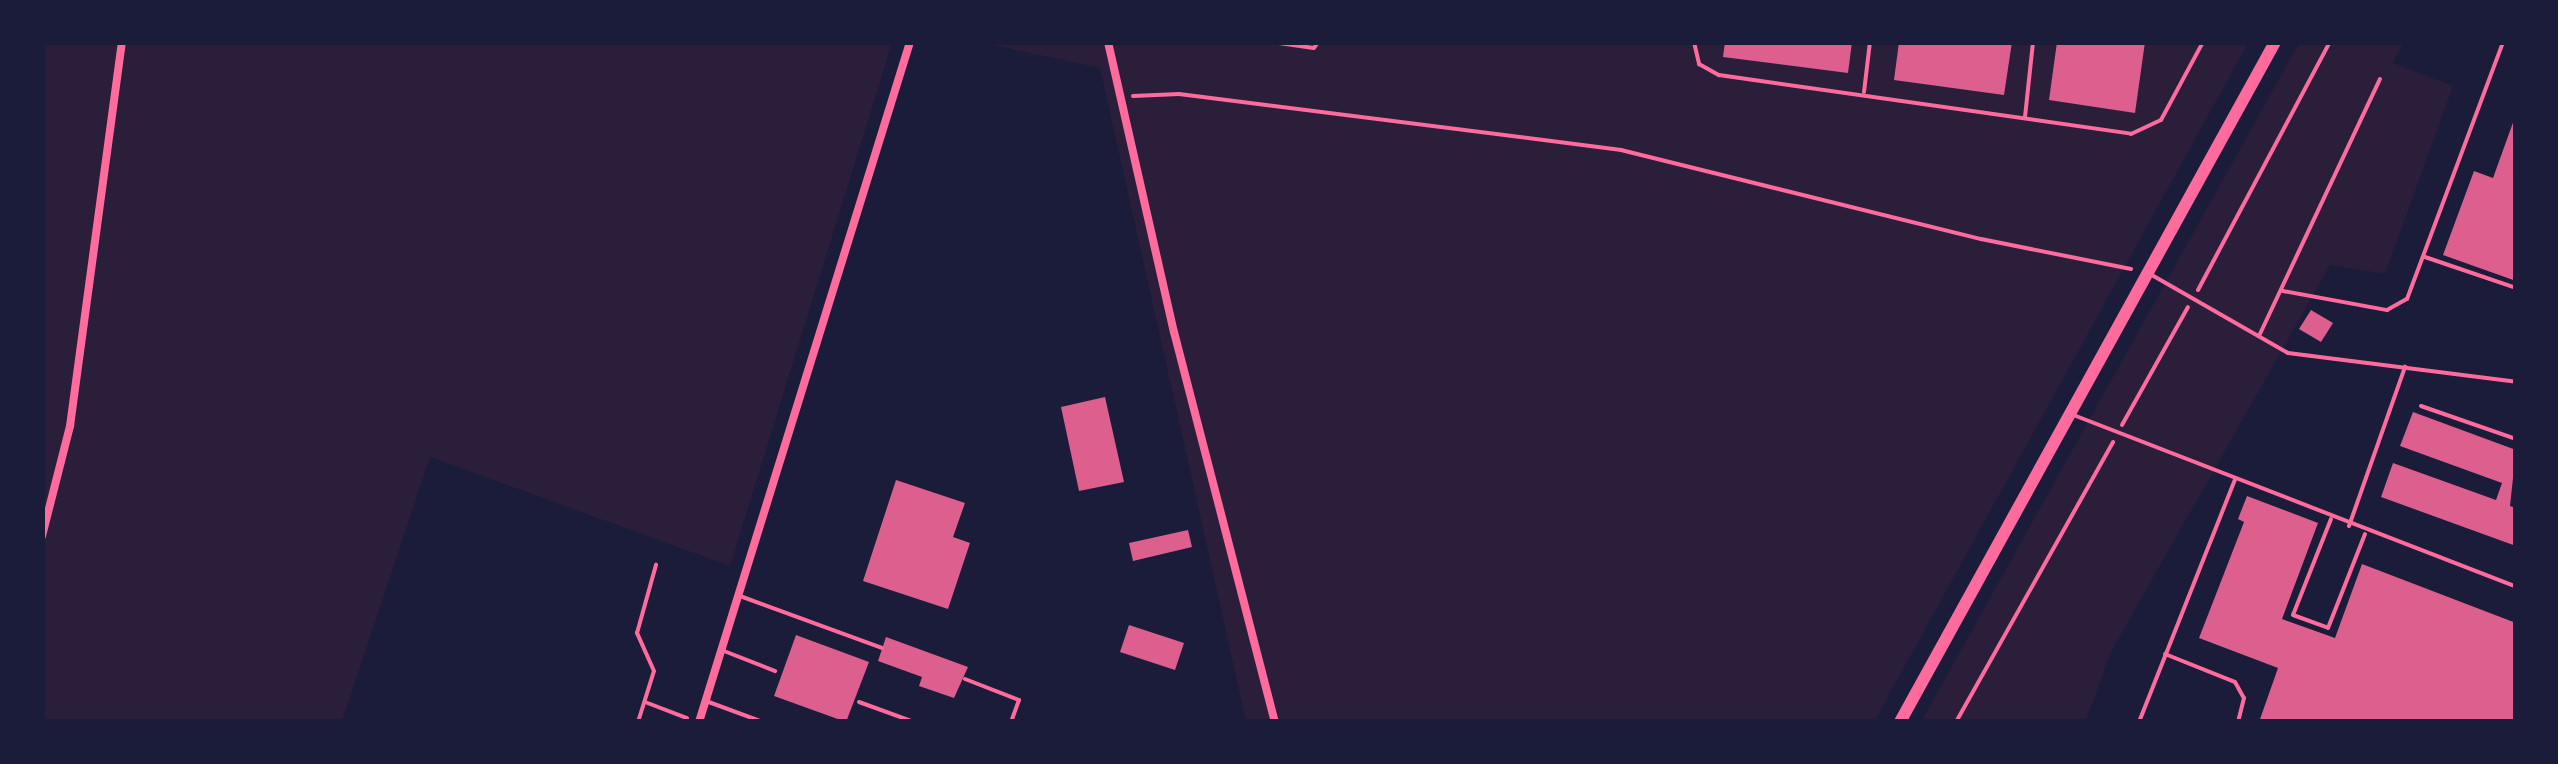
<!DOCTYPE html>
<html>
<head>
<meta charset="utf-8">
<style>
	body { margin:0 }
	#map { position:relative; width:2558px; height:764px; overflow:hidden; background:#1b1b3a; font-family:"PT Sans Narrow",sans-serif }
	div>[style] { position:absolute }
	.green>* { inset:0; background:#2a1e3b }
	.building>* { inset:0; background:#dd5f8e }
	.path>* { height:4px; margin:-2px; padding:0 2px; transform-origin:2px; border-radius:2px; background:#ff6b9d }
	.service>* { height:4px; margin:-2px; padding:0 2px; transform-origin:2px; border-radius:2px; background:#ff6b9d }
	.minor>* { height:8px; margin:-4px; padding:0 4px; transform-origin:4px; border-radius:4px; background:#ff6b9d }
	.primary>* { height:12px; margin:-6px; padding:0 6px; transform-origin:6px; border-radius:6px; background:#ff6b9d }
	span { translate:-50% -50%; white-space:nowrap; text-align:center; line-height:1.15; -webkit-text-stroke:8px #1b1b3a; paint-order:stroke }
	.frame { position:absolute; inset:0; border:45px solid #1b1b3a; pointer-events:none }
</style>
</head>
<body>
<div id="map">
	<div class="green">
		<i style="clip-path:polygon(42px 43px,892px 43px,730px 566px,430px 457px,342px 721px,43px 721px)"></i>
		<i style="clip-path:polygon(983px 43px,2248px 43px,1874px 722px,1246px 721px,1100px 68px)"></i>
		<i style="clip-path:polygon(2299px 43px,2403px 43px,2393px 63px,2453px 86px,2385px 274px,2330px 265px,2111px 652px,2086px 721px,1921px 722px)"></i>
	</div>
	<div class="building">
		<i style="clip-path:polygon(1725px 42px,1852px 42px,1848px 73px,1723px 57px)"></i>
		<i style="clip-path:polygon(1899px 42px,2012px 42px,2004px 95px,1894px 80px)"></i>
		<i style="clip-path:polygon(2057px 42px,2145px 42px,2135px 113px,2049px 100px)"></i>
		<i style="clip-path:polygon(2515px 117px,2516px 117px,2516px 281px,2443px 255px,2474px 171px,2493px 178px)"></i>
		<i style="clip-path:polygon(2311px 310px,2333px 323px,2321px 342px,2299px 329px)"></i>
		<i style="clip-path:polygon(1105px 397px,1124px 482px,1079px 491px,1061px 407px)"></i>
		<i style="clip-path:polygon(2413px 412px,2516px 450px,2510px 506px,2516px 508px,2516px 546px,2381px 497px,2393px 463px,2496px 500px,2502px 483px,2400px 446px)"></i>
		<i style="clip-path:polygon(896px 480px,965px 503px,953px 537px,970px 543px,948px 609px,863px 581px)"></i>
		<i style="clip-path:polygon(2247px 496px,2318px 523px,2282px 619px,2335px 638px,2362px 564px,2516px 623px,2516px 722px,2259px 722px,2278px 668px,2199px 638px,2244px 522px,2238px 519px)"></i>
		<i style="clip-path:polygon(1188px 530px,1192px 547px,1133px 561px,1129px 543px)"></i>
		<i style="clip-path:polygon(1129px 625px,1184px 643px,1175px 670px,1120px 652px)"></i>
		<i style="clip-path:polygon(796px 635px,869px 662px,846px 722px,774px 696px)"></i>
		<i style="clip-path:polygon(886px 637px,968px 667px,954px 698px,919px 686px,922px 677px,878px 661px)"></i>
	</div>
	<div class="path">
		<i style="left:1272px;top:42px;width:42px;rotate:8.1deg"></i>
		<i style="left:1314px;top:48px;width:7px;rotate:-56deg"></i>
		<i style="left:1133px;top:96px;width:46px;rotate:-2.5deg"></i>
		<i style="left:1179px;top:94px;width:446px;rotate:7.2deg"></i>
		<i style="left:1621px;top:150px;width:371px;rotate:13.9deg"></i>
		<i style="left:1981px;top:239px;width:153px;rotate:11.3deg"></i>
		<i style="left:2198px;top:290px;width:281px;rotate:-62deg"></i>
		<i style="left:2122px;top:425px;width:135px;rotate:-60.8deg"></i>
		<i style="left:645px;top:702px;width:45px;rotate:20.9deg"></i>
		<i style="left:638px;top:722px;width:53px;rotate:-72.6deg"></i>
		<i style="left:654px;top:671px;width:42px;rotate:-114.1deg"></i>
		<i style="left:637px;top:633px;width:71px;rotate:-74.4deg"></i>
		<i style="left:1956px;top:722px;width:321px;rotate:-60.7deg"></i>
	</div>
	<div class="service">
		<i style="left:1694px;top:42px;width:23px;rotate:77deg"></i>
		<i style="left:1699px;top:64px;width:23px;rotate:29deg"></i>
		<i style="left:1719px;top:75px;width:416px;rotate:8.1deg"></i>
		<i style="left:2131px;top:134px;width:33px;rotate:-25deg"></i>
		<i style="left:2161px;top:120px;width:89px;rotate:-61.7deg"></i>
		<i style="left:1864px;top:92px;width:50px;rotate:-83.2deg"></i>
		<i style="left:2025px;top:117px;width:75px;rotate:-83.9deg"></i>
		<i style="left:2425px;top:257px;width:96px;rotate:18.8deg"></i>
		<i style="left:2150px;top:274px;width:159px;rotate:29.8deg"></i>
		<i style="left:2288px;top:353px;width:230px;rotate:7.2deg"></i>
		<i style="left:2283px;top:291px;width:106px;rotate:10.4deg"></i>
		<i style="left:2387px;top:310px;width:23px;rotate:-29deg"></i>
		<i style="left:2407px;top:299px;width:274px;rotate:-69.5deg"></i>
		<i style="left:2259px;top:336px;width:284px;rotate:-64.8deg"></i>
		<i style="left:2421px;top:406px;width:101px;rotate:19.2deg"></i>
		<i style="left:2076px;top:416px;width:472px;rotate:21.2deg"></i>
		<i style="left:2331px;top:519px;width:103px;rotate:111.6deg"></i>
		<i style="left:2293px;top:615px;width:37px;rotate:20deg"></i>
		<i style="left:2328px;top:628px;width:101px;rotate:-68.5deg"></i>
		<i style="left:2349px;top:526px;width:169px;rotate:-70.6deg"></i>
		<i style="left:740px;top:596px;width:151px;rotate:20.1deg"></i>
		<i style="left:724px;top:651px;width:55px;rotate:21.4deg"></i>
		<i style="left:2165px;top:654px;width:75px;rotate:21.8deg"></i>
		<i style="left:2235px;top:682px;width:18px;rotate:61deg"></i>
		<i style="left:2244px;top:698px;width:25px;rotate:104deg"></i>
		<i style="left:965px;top:679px;width:58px;rotate:21.3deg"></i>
		<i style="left:1019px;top:700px;width:23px;rotate:110deg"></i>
		<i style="left:706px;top:701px;width:61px;rotate:20.2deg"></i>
		<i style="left:859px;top:702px;width:59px;rotate:20deg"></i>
		<i style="left:2139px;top:722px;width:260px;rotate:-68.4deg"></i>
	</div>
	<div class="minor">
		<i style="left:1108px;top:42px;width:297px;rotate:77.2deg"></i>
		<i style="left:1174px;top:332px;width:403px;rotate:75.5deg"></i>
		<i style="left:42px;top:536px;width:114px;rotate:-75.7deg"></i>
		<i style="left:70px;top:426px;width:388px;rotate:-82.3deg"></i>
		<i style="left:699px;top:722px;width:712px;rotate:-72.76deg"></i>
	</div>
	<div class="primary">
		<i style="left:1900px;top:722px;width:777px;rotate:-61.12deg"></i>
	</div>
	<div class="frame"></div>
</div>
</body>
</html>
